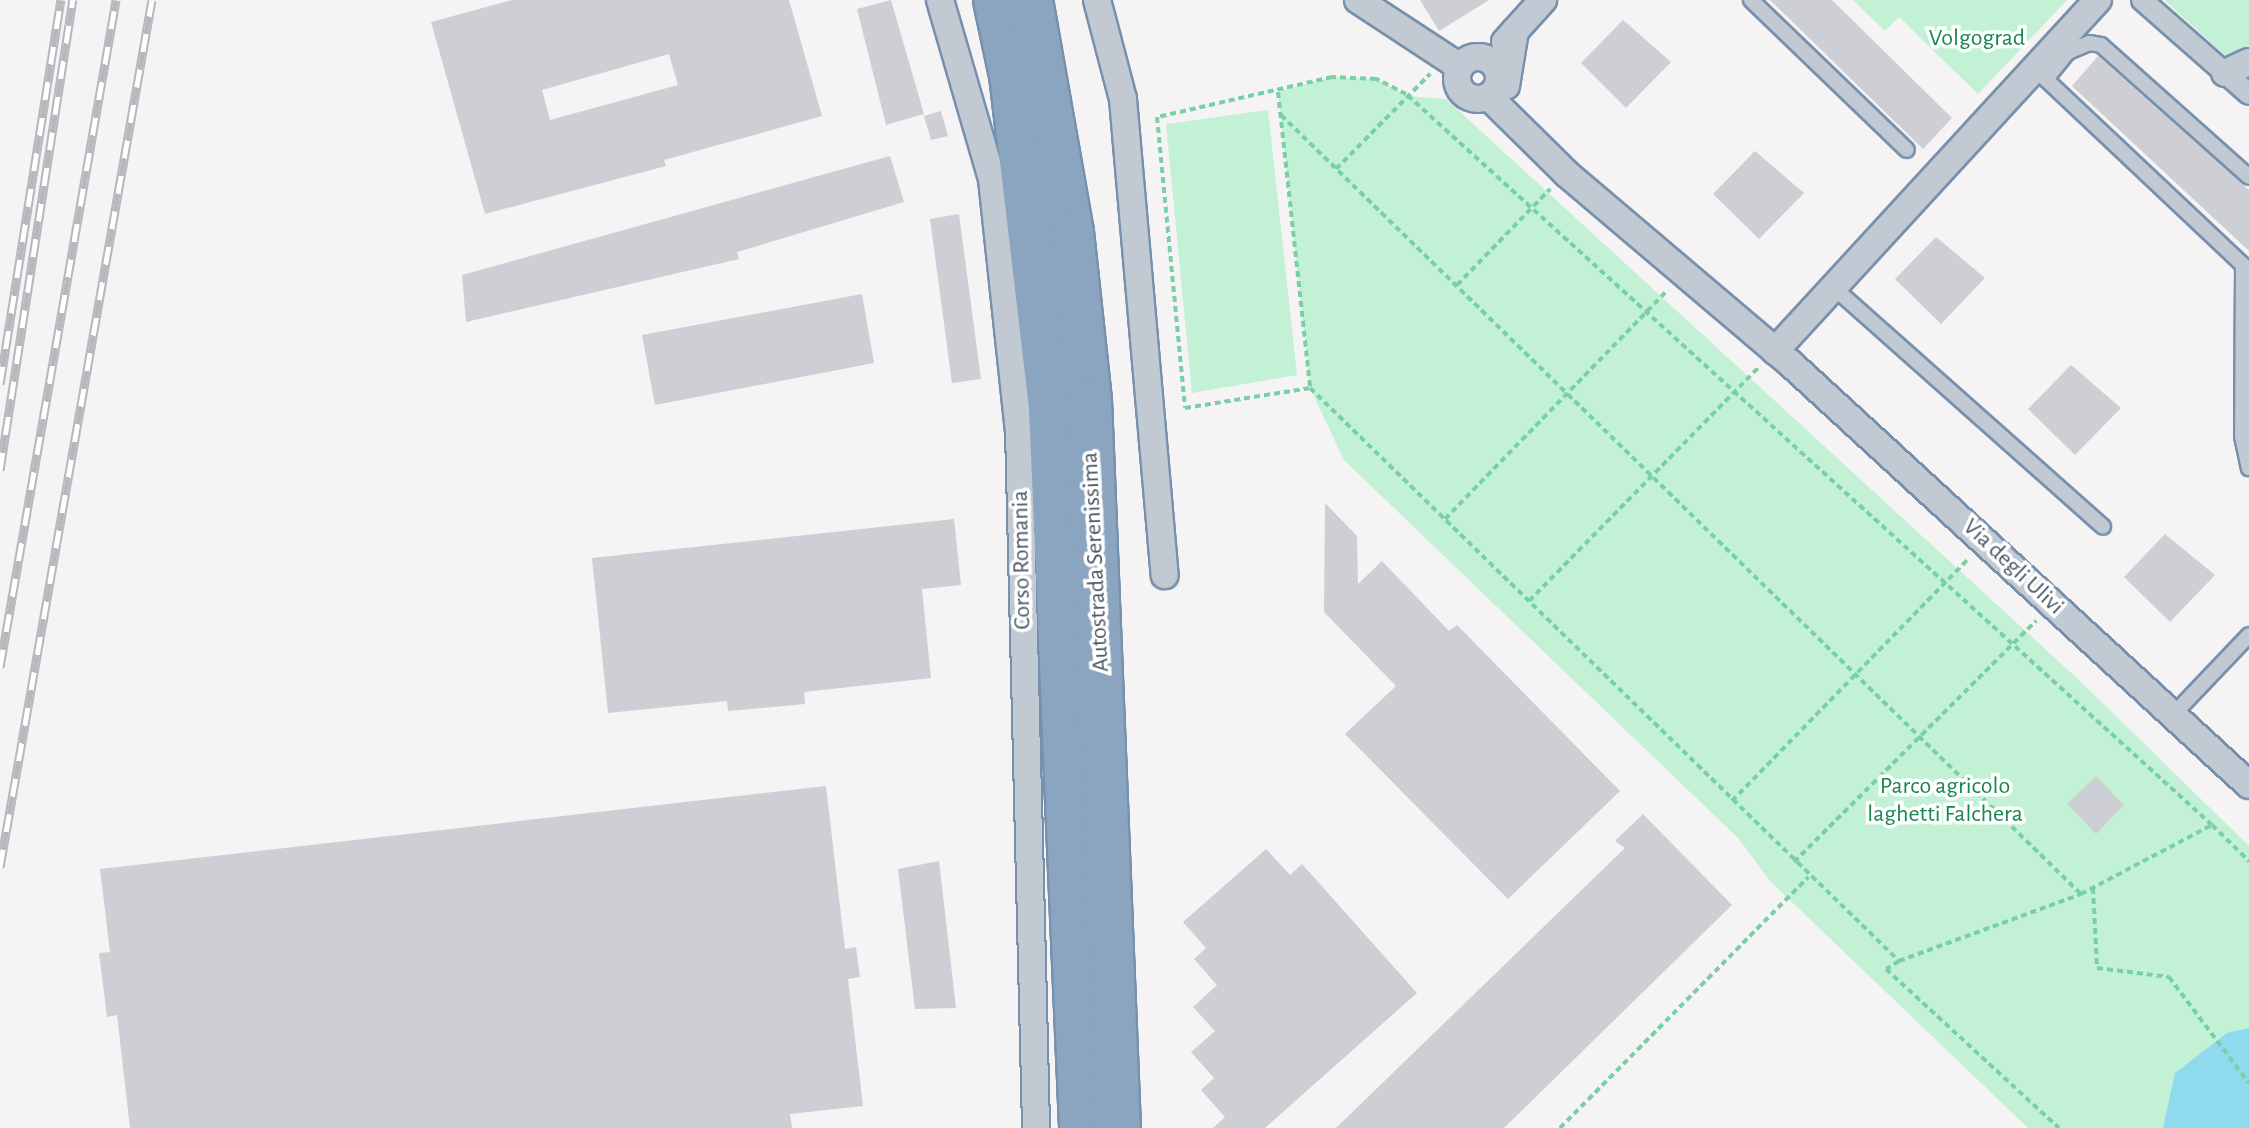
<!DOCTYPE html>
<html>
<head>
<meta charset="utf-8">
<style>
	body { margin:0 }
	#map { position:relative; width:2249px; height:1128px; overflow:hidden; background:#f5f3f3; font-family:"Alegreya Sans",sans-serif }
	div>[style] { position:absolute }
	.green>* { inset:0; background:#c3f1d5 }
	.water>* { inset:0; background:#90daee }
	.building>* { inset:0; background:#cdcfd5 }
	.path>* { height:4px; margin-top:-2px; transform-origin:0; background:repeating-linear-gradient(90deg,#7ad0a6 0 6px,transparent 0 10px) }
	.roads { filter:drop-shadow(2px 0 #7690ad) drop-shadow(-2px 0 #7690ad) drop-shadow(0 2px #7690ad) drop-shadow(0 -2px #7690ad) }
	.service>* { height:14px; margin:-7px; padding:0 7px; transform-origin:7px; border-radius:7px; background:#c1cad2 }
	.pedestrian>* { height:20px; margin:-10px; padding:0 10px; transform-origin:10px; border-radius:10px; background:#c1cad2 }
	.minor>* { height:26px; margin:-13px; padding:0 13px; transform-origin:13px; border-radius:13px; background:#c1cad2 }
	.minor>.ring { margin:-13px; padding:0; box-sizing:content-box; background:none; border:26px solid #c1cad2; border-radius:50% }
	.motorway>* { height:44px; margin:-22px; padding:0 22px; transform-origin:22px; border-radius:22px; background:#8ba5c1 }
	.rail>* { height:9px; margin-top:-4.5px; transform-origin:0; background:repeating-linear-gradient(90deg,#fff 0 18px,#b5b8bd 0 36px); box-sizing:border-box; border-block:2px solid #b5b8bd }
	span { translate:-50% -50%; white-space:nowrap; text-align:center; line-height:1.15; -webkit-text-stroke:7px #fff; paint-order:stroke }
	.park-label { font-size:24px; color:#17864f }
	.street-label { font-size:24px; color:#4a5661 }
</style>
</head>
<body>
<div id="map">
	<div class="green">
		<i style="clip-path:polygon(1853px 0,2067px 0,1978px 94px,1899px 17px,1885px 31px)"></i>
		<i style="clip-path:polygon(2164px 0,2249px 0,2249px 77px)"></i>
		<i style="clip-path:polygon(1332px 77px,1376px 79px,1408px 96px,1446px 99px,2080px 681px,2249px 846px,2249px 1128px,2028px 1128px,1770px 881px,1739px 839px,1344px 460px,1310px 388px,1278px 92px)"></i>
		<i style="clip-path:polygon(1268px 110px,1297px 375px,1192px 393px,1166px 124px)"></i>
	</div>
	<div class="water">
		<i style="clip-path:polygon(2249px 1028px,2249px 1128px,2163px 1128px,2175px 1073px,2227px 1033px)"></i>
	</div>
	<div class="building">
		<i style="clip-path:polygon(evenodd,512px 0,789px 0,822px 116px,664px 160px,666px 166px,485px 214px,431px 22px,512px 0,669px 54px,678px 85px,550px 120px,542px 90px,669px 54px)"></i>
		<i style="clip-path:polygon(891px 0,924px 114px,886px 125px,857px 9px)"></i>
		<i style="clip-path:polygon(1420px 0,1489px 0,1439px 31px)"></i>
		<i style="clip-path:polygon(1770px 0,1832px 0,1952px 118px,1923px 149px)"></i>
		<i style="clip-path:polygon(1623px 20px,1671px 62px,1626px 108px,1581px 63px)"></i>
		<i style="clip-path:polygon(2098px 56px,2249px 190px,2249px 251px,2072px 86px)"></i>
		<i style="clip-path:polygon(941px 111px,948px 136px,931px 140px,924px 116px)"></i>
		<i style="clip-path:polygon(1755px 151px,1804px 193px,1759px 239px,1713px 194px)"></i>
		<i style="clip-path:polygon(890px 156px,904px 202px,737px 252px,739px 259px,466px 322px,462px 275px)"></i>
		<i style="clip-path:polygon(959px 214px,981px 379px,952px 383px,930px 219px)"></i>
		<i style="clip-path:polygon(1936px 237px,1985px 278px,1941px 324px,1895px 279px)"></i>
		<i style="clip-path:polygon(862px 294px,874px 363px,655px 405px,642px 335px)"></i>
		<i style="clip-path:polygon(2071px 365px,2121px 408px,2075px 455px,2028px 409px)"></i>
		<i style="clip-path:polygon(1325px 503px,1357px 536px,1358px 584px,1382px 561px,1449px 631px,1457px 625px,1620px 791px,1508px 899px,1345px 734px,1396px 686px,1324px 612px)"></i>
		<i style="clip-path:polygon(954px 519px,961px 585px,922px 589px,931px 678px,804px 692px,805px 704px,728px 711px,727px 701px,608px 713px,592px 558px)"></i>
		<i style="clip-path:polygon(2165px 534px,2215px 575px,2170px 622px,2124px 577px)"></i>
		<i style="clip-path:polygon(2096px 776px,2124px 805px,2096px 834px,2067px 804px)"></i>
		<i style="clip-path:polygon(826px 786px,845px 949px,856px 947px,860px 977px,848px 979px,863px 1106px,790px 1114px,792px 1128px,130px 1128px,117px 1015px,107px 1017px,99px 953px,110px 952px,100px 869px)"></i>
		<i style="clip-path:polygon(1643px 814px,1732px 905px,1504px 1128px,1336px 1128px,1625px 848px,1615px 841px)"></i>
		<i style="clip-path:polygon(1266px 849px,1290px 875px,1302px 864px,1417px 993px,1265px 1128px,1213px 1128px,1225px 1117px,1201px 1090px,1214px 1078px,1191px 1052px,1215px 1031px,1193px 1007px,1217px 985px,1194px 959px,1206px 948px,1183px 922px)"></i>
		<i style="clip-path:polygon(939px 861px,956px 1008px,915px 1009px,898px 869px)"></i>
	</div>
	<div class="path">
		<i style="left:1278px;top:92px;width:298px;rotate:83.8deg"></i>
		<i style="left:1310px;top:388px;width:822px;rotate:44.21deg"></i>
		<i style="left:1899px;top:961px;width:194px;rotate:-20.2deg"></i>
		<i style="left:1281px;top:115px;width:1117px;rotate:44.24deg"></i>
		<i style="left:2081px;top:894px;width:148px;rotate:-27.8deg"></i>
		<i style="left:2212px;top:825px;width:1088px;rotate:-137.79deg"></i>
		<i style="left:1406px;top:94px;width:34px;rotate:-153deg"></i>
		<i style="left:1376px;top:79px;width:44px;rotate:-177.4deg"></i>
		<i style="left:1332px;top:77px;width:180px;rotate:167.1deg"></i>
		<i style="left:1157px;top:117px;width:292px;rotate:84.5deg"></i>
		<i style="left:1185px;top:408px;width:127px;rotate:-9.1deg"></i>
		<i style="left:1336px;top:169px;width:134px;rotate:-45.3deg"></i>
		<i style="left:1457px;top:285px;width:134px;rotate:-45.9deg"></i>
		<i style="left:1445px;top:519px;width:320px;rotate:-45.8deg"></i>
		<i style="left:1529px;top:601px;width:330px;rotate:-45.5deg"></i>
		<i style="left:1732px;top:801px;width:338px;rotate:-45.7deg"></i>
		<i style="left:2212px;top:825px;width:52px;rotate:44.2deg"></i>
		<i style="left:1794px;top:862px;width:342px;rotate:-44.9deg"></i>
		<i style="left:2093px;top:888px;width:80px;rotate:87.1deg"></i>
		<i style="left:2097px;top:968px;width:73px;rotate:7.1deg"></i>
		<i style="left:2169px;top:977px;width:133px;rotate:53deg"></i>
		<i style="left:1899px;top:961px;width:15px;rotate:148deg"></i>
		<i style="left:1886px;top:969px;width:235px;rotate:42.6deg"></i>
		<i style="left:1560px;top:1128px;width:353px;rotate:-45.3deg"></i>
	</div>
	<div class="roads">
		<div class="service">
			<i style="left:1751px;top:0;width:216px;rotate:43.9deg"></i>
			<i style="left:2035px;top:69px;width:286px;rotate:43.3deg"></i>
			<i style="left:2243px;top:265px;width:171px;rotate:90.3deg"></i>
			<i style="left:2242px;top:436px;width:33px;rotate:78deg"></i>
			<i style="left:2046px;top:79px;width:35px;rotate:-51deg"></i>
			<i style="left:2068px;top:52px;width:23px;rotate:-23deg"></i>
			<i style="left:2089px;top:43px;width:12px;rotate:9deg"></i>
			<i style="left:2101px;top:45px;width:198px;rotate:41.7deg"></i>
			<i style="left:1833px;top:287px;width:361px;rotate:41.6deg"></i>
			<i style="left:2171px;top:717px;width:113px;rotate:-46.4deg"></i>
		</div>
		<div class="pedestrian">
			<i style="left:2142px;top:0;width:142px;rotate:41.3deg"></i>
		</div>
		<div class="minor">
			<i style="left:940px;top:0;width:186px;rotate:73.8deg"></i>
			<i style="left:992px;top:179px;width:252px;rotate:83.9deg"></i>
			<i style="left:1019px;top:430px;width:698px;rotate:88.6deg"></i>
			<i style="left:1097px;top:0;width:102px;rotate:75.3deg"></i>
			<i style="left:1123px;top:99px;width:478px;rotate:85deg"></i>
			<i style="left:1358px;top:0;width:122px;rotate:33.3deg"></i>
			<i style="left:1505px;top:42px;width:57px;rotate:-47.9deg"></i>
			<i class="ring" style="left:1457px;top:57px;width:16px;height:16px"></i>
			<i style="left:2225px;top:73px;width:26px;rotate:-25deg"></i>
			<i style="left:1506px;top:86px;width:56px;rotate:-80.7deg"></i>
			<i style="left:1489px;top:97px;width:110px;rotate:44.6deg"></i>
			<i style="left:1567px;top:174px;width:294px;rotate:40.3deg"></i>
			<i style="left:1791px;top:364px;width:622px;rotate:42.59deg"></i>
			<i style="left:1775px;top:351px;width:477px;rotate:-47.4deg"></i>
		</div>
		<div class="motorway">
			<i style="left:996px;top:0;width:77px;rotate:78deg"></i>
			<i style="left:1012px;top:75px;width:335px;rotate:83.3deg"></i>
			<i style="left:1051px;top:408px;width:721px;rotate:87.53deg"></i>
			<i style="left:1030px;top:0;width:236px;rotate:80deg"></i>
			<i style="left:1071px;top:232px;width:169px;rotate:83.9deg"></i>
			<i style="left:1089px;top:400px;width:729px;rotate:87.72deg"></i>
		</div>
	</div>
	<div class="rail">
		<i style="left:0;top:384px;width:389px;rotate:-81deg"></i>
		<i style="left:0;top:470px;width:476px;rotate:-81.2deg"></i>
		<i style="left:0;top:667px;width:677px;rotate:-80.13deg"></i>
		<i style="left:0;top:867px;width:880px;rotate:-80.06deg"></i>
	</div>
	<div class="park-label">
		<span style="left:1977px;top:39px">Volgograd</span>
		<span style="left:1945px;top:801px">Parco agricolo<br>laghetti Falchera</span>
	</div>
	<div class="street-label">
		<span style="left:1022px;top:560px;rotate:-91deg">Corso Romania</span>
		<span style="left:1096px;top:562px;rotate:-93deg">Autostrada Serenissima</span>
		<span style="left:2013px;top:567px;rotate:43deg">Via degli Ulivi</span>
	</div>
</div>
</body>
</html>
